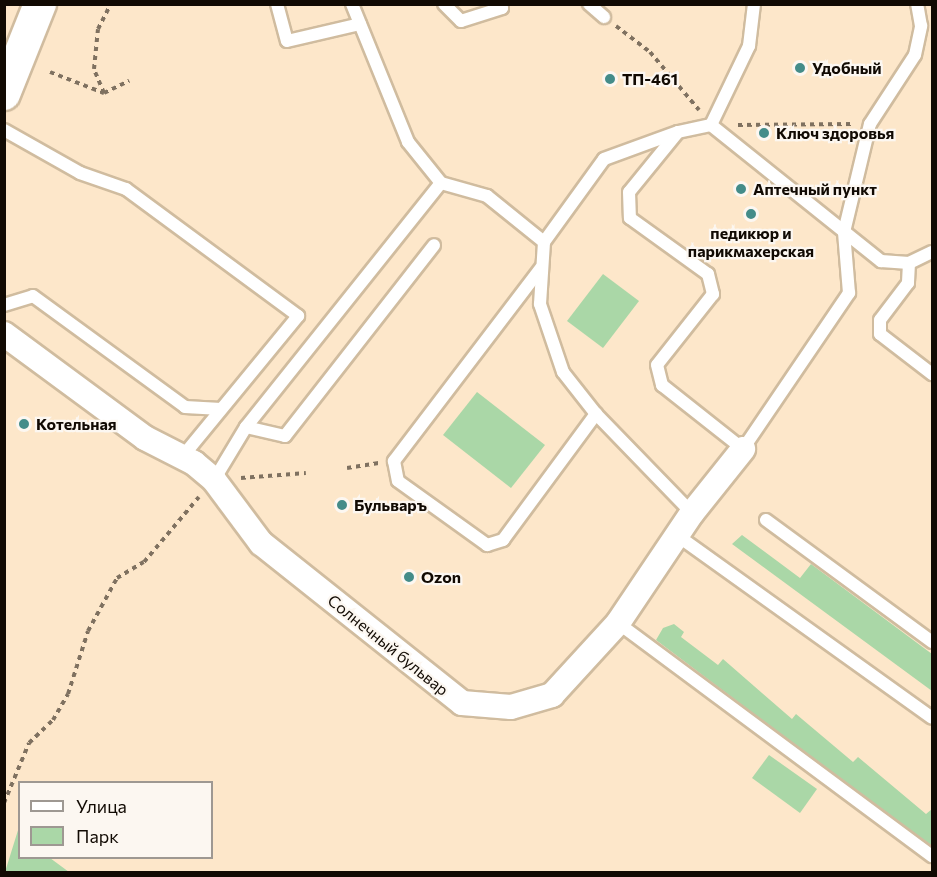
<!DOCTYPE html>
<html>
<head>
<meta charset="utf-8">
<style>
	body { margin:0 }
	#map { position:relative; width:937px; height:877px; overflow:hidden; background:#fde7ca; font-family:Commissioner,sans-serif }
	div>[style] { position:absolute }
	.green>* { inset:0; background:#aad7a7 }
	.path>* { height:4px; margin-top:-2px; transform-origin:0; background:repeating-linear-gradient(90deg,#7f7160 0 4.5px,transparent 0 9px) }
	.roads { filter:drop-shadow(2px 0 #d0bc9f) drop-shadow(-2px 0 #d0bc9f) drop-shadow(0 2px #d0bc9f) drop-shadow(0 -2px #d0bc9f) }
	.service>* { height:12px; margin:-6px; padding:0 6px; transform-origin:6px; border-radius:6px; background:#fff }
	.minor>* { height:24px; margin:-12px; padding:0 12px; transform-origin:12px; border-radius:12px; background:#fff }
	.tertiary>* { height:32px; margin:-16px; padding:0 16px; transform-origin:16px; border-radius:16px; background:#fff }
	.dots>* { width:16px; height:16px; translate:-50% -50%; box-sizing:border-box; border:3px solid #fcf7f1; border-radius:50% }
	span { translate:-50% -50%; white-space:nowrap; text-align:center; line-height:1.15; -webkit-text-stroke:4.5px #fcf7f1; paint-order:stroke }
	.poi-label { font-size:16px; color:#110a03; font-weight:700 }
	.left { translate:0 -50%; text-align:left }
	.street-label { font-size:16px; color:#110a03 }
	.frame { position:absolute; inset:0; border:6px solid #110a03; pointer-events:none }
	.legend { position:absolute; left:18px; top:781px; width:195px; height:78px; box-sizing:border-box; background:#fcf7f1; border:2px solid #9e9892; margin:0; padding:8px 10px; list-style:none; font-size:18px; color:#110a03 }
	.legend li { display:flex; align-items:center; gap:12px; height:30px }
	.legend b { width:30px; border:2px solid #9e9892 }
</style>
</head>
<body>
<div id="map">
	<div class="green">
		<i style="clip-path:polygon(603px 274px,639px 301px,603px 348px,567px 321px)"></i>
		<i style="clip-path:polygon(477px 392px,545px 445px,511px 488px,443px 435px)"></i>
		<i style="clip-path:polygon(742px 535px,800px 578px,811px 564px,932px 654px,932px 691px,732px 544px)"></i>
		<i style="clip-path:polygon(674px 624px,684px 632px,681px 637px,718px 665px,723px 659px,792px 719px,796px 714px,853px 762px,858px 757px,926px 814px,932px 809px,932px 848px,656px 640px,663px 628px)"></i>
		<i style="clip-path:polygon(769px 755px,817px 789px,800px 813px,752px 778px)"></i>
		<i style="clip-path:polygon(19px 827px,20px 858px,50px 858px,69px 872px,5px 872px)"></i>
	</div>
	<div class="path">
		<i style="left:616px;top:26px;width:43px;rotate:37.4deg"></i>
		<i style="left:650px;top:52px;width:76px;rotate:49.8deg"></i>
		<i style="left:50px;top:72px;width:58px;rotate:21.3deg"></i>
		<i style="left:104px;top:93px;width:28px;rotate:-26deg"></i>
		<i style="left:104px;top:93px;width:26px;rotate:-113deg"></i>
		<i style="left:94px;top:69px;width:40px;rotate:-84.3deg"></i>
		<i style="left:98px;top:29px;width:28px;rotate:-63deg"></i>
		<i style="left:738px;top:125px;width:116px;rotate:-0.5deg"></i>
		<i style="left:347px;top:468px;width:32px;rotate:-9deg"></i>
		<i style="left:241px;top:478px;width:65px;rotate:-4.4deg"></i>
		<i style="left:4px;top:803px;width:65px;rotate:-67.4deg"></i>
		<i style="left:29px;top:743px;width:33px;rotate:-44deg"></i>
		<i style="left:53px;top:720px;width:30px;rotate:-60deg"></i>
		<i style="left:68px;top:694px;width:66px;rotate:-72.4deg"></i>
		<i style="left:88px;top:631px;width:60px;rotate:-61.3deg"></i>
		<i style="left:117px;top:578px;width:31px;rotate:-31deg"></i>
		<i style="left:144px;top:562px;width:85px;rotate:-49.8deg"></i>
	</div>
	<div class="roads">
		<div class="service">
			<i style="left:277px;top:4px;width:38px;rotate:75deg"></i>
			<i style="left:287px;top:41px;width:75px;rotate:-13.1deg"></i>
			<i style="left:352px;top:4px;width:149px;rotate:67.9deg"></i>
			<i style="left:408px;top:142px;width:53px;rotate:51.2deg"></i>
			<i style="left:444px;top:4px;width:24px;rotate:45deg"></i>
			<i style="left:461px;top:21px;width:43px;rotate:-17.6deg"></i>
			<i style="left:502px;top:8px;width:6px;rotate:-135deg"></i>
			<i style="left:589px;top:4px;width:20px;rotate:41deg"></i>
			<i style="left:711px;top:125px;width:88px;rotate:-64.3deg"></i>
			<i style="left:749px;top:46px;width:42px;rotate:-83.2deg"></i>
			<i style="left:4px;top:130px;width:87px;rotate:29.5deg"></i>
			<i style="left:80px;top:173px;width:49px;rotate:19.2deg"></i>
			<i style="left:126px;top:189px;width:214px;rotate:36.4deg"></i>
			<i style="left:298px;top:316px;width:183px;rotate:129.4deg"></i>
			<i style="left:678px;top:132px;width:77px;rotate:129.2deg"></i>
			<i style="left:629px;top:192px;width:26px;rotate:88deg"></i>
			<i style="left:630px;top:218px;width:96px;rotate:35.7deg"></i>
			<i style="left:708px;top:274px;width:21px;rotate:76deg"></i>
			<i style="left:713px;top:294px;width:90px;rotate:128.3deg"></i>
			<i style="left:657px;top:365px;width:21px;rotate:76deg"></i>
			<i style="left:662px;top:385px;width:103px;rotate:38.3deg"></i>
			<i style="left:743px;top:449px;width:189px;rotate:-55.8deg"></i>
			<i style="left:849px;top:293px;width:61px;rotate:-94.7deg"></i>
			<i style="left:844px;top:232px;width:111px;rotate:-76.5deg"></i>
			<i style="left:870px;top:124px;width:82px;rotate:-56.9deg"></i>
			<i style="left:915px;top:55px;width:30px;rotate:-78deg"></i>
			<i style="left:921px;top:26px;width:22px;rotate:-100deg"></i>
			<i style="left:909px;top:263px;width:20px;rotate:93deg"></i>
			<i style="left:908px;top:283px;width:46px;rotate:127.1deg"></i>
			<i style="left:880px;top:320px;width:14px;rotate:90deg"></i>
			<i style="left:880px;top:334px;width:66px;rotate:37.6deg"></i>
			<i style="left:541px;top:268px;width:243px;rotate:127.3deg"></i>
			<i style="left:394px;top:461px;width:20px;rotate:79deg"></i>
			<i style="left:398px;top:481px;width:110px;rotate:35.7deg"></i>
			<i style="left:487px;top:545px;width:17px;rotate:-17deg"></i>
			<i style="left:503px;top:540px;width:157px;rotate:-53.6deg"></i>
			<i style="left:4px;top:305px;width:30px;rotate:-17deg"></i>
			<i style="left:33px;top:296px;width:188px;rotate:36.1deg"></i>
			<i style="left:185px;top:407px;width:36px;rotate:3deg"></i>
			<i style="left:246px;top:427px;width:40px;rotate:13deg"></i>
			<i style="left:285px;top:436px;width:242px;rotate:-52deg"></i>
			<i style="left:214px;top:480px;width:62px;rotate:-58.9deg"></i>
			<i style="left:246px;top:427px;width:312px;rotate:-51.4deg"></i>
			<i style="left:441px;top:183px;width:48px;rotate:15.8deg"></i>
			<i style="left:487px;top:196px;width:73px;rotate:38.9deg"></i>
			<i style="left:692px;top:513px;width:138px;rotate:-134.1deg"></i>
			<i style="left:596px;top:414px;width:53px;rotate:-128.2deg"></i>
			<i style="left:563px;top:372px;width:72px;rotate:-108.7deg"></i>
			<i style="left:540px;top:304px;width:62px;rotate:-86.3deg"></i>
			<i style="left:544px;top:242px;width:102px;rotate:-54.1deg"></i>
			<i style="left:604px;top:159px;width:79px;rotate:-20deg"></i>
			<i style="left:678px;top:132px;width:34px;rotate:-12deg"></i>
			<i style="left:711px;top:125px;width:218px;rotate:38.7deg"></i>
			<i style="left:881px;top:261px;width:28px;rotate:4deg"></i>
			<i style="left:909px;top:263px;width:25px;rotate:-26deg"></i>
			<i style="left:766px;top:520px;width:206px;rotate:36.3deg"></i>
			<i style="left:678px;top:536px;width:312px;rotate:35.6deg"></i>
			<i style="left:618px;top:623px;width:391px;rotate:36.6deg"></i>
		</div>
		<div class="minor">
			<i style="left:4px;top:334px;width:175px;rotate:36.4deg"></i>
			<i style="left:145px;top:438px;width:55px;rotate:27deg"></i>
			<i style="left:194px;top:463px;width:26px;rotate:40deg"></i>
			<i style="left:214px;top:480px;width:79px;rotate:53.3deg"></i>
			<i style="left:261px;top:543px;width:257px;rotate:38.5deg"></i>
			<i style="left:462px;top:703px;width:49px;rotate:4.7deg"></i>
			<i style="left:511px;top:707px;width:43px;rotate:-16.3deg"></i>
			<i style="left:552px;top:695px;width:98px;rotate:-47.5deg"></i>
			<i style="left:618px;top:623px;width:133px;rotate:-56.1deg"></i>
			<i style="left:692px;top:513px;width:82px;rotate:-51.4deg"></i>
		</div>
		<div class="tertiary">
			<i style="left:4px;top:94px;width:97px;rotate:-68.2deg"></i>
		</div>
	</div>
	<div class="dots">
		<i style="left:800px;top:68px;background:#448c89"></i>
		<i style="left:610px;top:79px;background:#448c89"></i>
		<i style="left:764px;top:133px;background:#448c89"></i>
		<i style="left:741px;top:189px;background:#448c89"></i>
		<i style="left:751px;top:214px;background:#448c89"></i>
		<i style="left:24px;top:424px;background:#448c89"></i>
		<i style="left:342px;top:505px;background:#448c89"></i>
		<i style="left:409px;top:577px;background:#448c89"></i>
	</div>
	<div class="poi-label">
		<span class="left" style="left:812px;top:68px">Удобный</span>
		<span class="left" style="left:622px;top:79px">ТП-461</span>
		<span class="left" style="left:776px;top:133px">Ключ здоровья</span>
		<span class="left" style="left:753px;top:189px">Аптечный пункт</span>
		<span style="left:751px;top:242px">педикюр и<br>парикмахерская</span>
		<span class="left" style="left:36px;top:424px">Котельная</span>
		<span class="left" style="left:354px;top:505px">Бульваръ</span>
		<span class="left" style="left:421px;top:577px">Ozon</span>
	</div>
	<div class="street-label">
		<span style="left:388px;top:645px;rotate:39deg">Солнечный бульвар</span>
	</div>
	<div class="frame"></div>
	<ul class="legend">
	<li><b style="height:8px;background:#fff"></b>Улица</li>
	<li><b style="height:16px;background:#aad7a7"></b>Парк</li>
	</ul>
</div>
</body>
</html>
